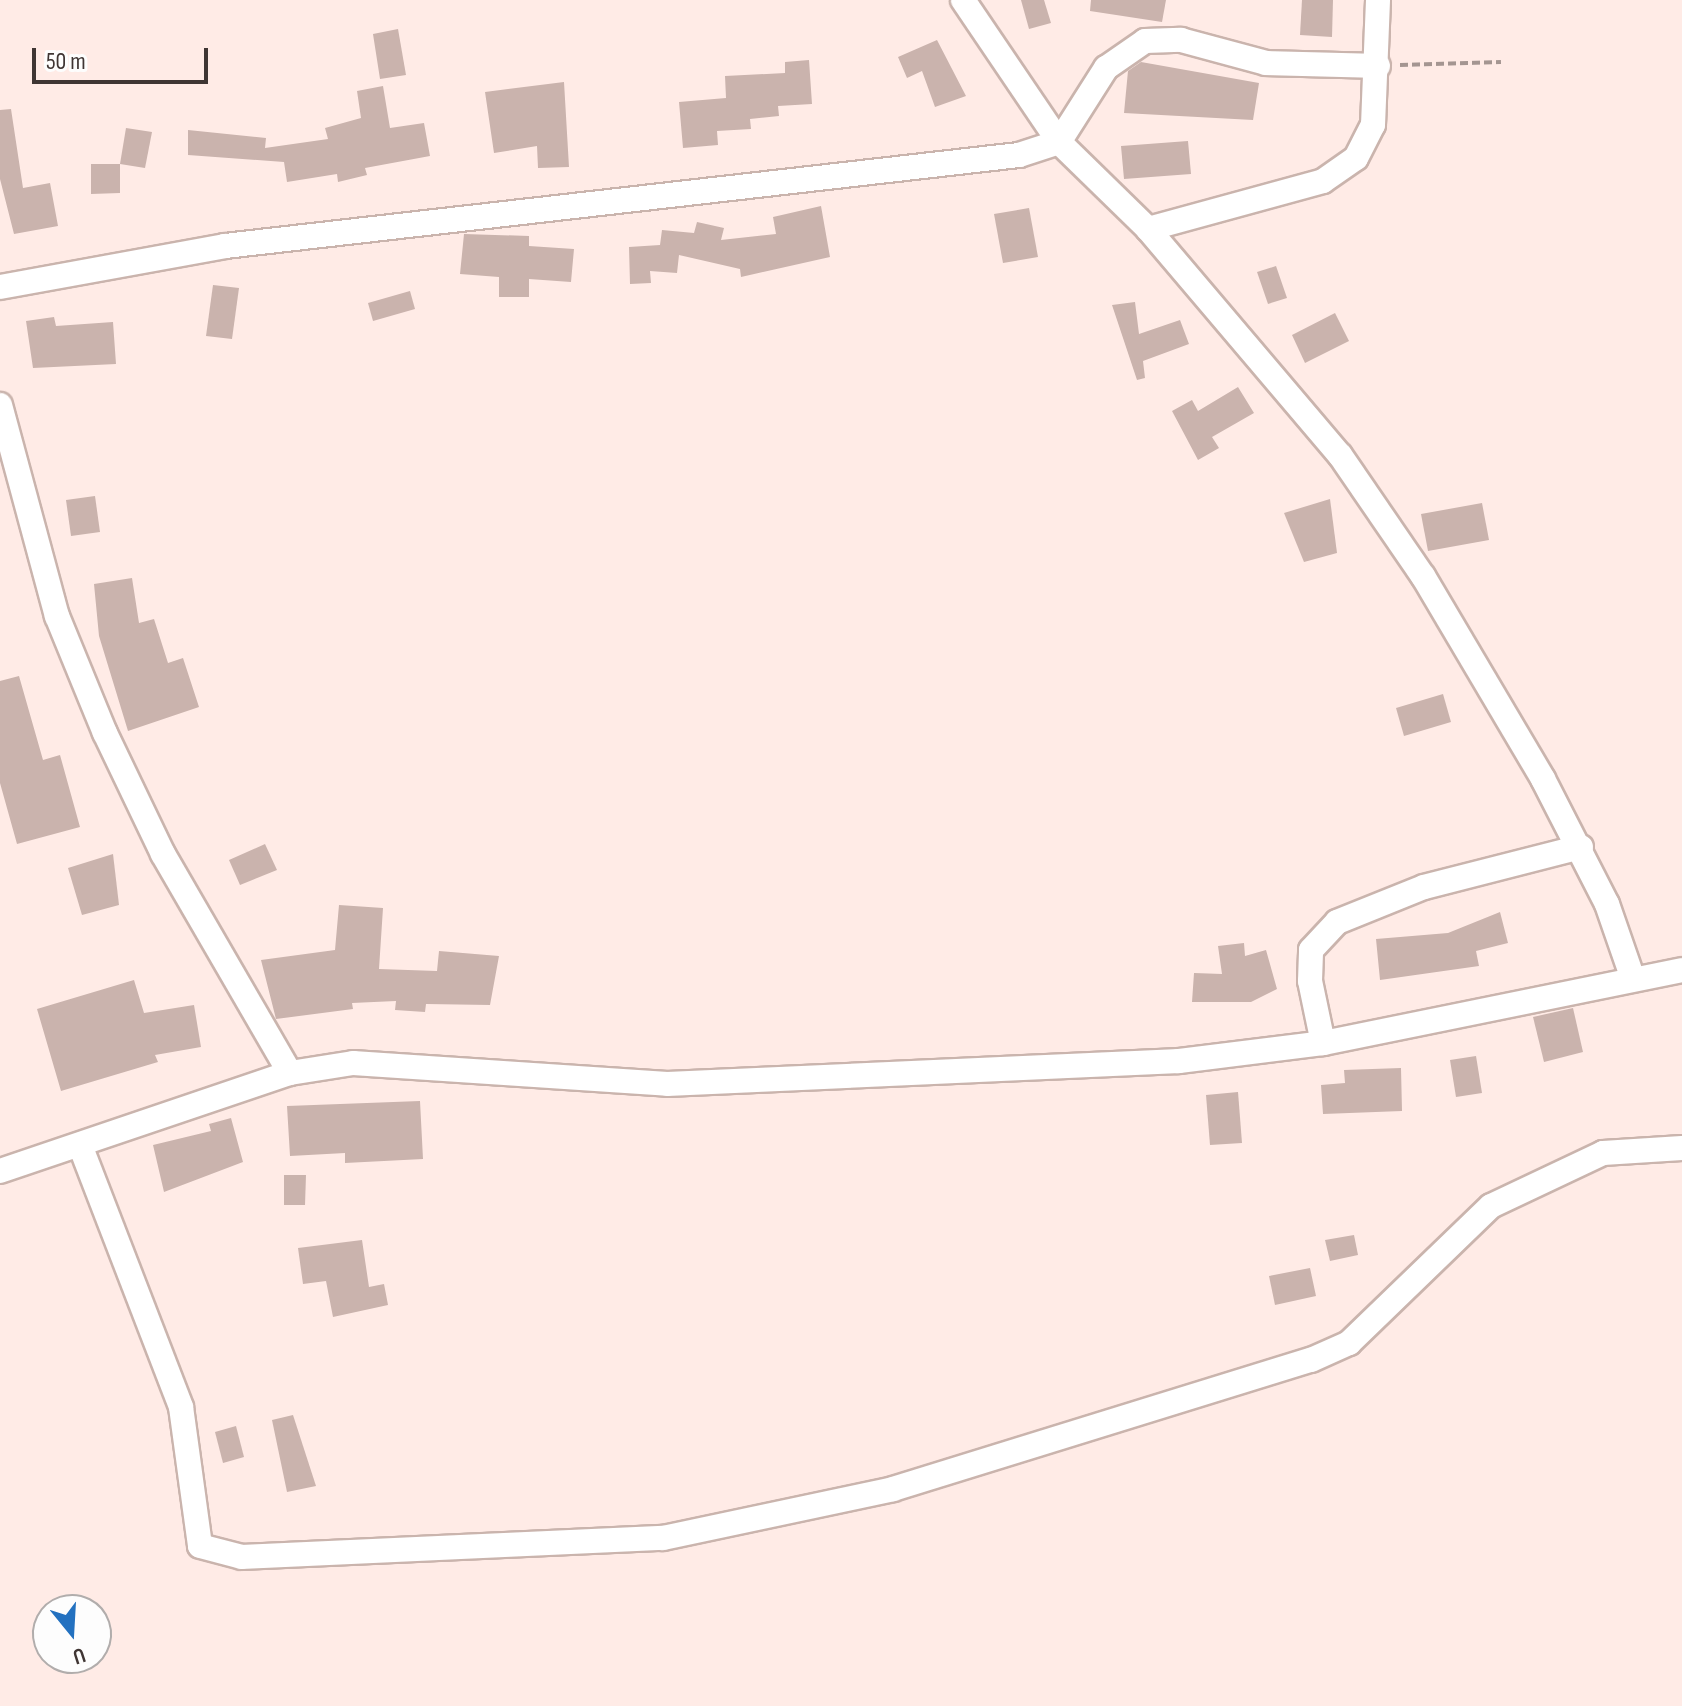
<!DOCTYPE html>
<html>
<head>
<meta charset="utf-8">
<style>
	body { margin:0 }
	#map { position:relative; width:1682px; height:1706px; overflow:hidden; background:#ffebe6; font-family:"Sofia Sans Condensed",sans-serif }
	div>[style] { position:absolute }
	.building>* { inset:0; background:#cab3ad }
	.path>* { height:4px; margin-top:-2px; transform-origin:0; background:repeating-linear-gradient(90deg,#a49591 0 8px,transparent 0 12px) }
	.roads { filter:drop-shadow(2px 0 #cab4ad) drop-shadow(-2px 0 #cab4ad) drop-shadow(0 2px #cab4ad) drop-shadow(0 -2px #cab4ad) }
	.minor>* { height:24px; margin:-12px; padding:0 12px; transform-origin:12px; border-radius:12px; background:#fff }
	span { translate:-50% -50%; white-space:nowrap; text-align:center; line-height:1.15; -webkit-text-stroke:6px #fdfdfd; paint-order:stroke }
	.north { position:absolute; left:32px; top:1594px; width:80px; height:80px; box-sizing:border-box; background:#fdfdfd; border:2px solid #b1adac; border-radius:50%; rotate:162deg; font-size:22px; font-weight:700; line-height:32px; text-align:center; color:#3f3533 }
	.north::after { content:''; display:block; margin:auto; width:28px; height:36px; background:#2371c0; clip-path:polygon(50% 0,100% 100%,50% 72%,0 100%) }
	.scale { position:absolute; left:32px; top:48px; width:176px; height:36px; box-sizing:border-box; border:4px solid #3f3533; border-top:0; padding-left:10px; font-size:24px; line-height:28px; white-space:nowrap; color:#3f3533; -webkit-text-stroke:6px #fdfdfd; paint-order:stroke }
</style>
</head>
<body>
<div id="map">
	<div class="building">
		<i style="clip-path:polygon(1021px 0,1044px 0,1051px 23px,1029px 29px)"></i>
		<i style="clip-path:polygon(1091px 0,1166px 0,1162px 22px,1090px 11px)"></i>
		<i style="clip-path:polygon(1302px 0,1333px 0,1332px 37px,1300px 35px)"></i>
		<i style="clip-path:polygon(398px 29px,406px 75px,380px 79px,373px 34px)"></i>
		<i style="clip-path:polygon(937px 40px,966px 96px,935px 107px,922px 71px,907px 78px,898px 57px)"></i>
		<i style="clip-path:polygon(809px 60px,812px 104px,778px 106px,779px 116px,750px 119px,751px 129px,717px 131px,718px 145px,683px 148px,679px 102px,726px 98px,725px 76px,785px 73px,785px 62px)"></i>
		<i style="clip-path:polygon(1141px 62px,1259px 83px,1253px 120px,1124px 113px,1128px 71px)"></i>
		<i style="clip-path:polygon(564px 82px,569px 167px,538px 168px,537px 146px,494px 153px,485px 92px)"></i>
		<i style="clip-path:polygon(383px 86px,390px 128px,424px 123px,430px 156px,365px 168px,367px 175px,338px 182px,337px 174px,287px 182px,284px 162px,188px 155px,188px 130px,266px 138px,265px 148px,328px 139px,325px 128px,361px 118px,357px 91px)"></i>
		<i style="clip-path:polygon(11px 109px,23px 188px,50px 183px,58px 226px,14px 234px,0 179px,0 110px)"></i>
		<i style="clip-path:polygon(126px 128px,152px 132px,145px 168px,120px 164px)"></i>
		<i style="clip-path:polygon(1188px 141px,1191px 174px,1124px 179px,1121px 146px)"></i>
		<i style="clip-path:polygon(91px 164px,120px 164px,120px 193px,91px 194px)"></i>
		<i style="clip-path:polygon(821px 206px,830px 257px,741px 277px,740px 269px,679px 255px,677px 273px,650px 271px,651px 283px,630px 284px,629px 247px,660px 245px,662px 230px,694px 233px,697px 222px,724px 228px,721px 240px,776px 234px,773px 217px)"></i>
		<i style="clip-path:polygon(1029px 208px,1038px 257px,1003px 263px,994px 214px)"></i>
		<i style="clip-path:polygon(464px 234px,529px 236px,529px 246px,574px 249px,571px 282px,529px 279px,529px 297px,499px 297px,499px 277px,460px 274px)"></i>
		<i style="clip-path:polygon(1276px 266px,1287px 298px,1268px 304px,1257px 272px)"></i>
		<i style="clip-path:polygon(213px 285px,239px 288px,232px 339px,206px 336px)"></i>
		<i style="clip-path:polygon(410px 291px,415px 309px,373px 321px,368px 303px)"></i>
		<i style="clip-path:polygon(1135px 302px,1139px 334px,1180px 320px,1189px 344px,1143px 361px,1145px 378px,1137px 380px,1112px 305px)"></i>
		<i style="clip-path:polygon(1335px 313px,1349px 341px,1305px 363px,1292px 335px)"></i>
		<i style="clip-path:polygon(54px 317px,56px 326px,113px 322px,116px 364px,33px 368px,26px 321px)"></i>
		<i style="clip-path:polygon(1238px 387px,1254px 413px,1212px 437px,1219px 448px,1198px 460px,1172px 411px,1192px 400px,1198px 411px)"></i>
		<i style="clip-path:polygon(95px 496px,100px 532px,71px 536px,66px 500px)"></i>
		<i style="clip-path:polygon(1330px 499px,1337px 553px,1304px 562px,1284px 513px)"></i>
		<i style="clip-path:polygon(1482px 503px,1489px 540px,1428px 551px,1421px 514px)"></i>
		<i style="clip-path:polygon(132px 578px,139px 623px,154px 619px,168px 663px,183px 658px,199px 707px,128px 731px,99px 636px,94px 584px)"></i>
		<i style="clip-path:polygon(19px 676px,43px 760px,60px 755px,80px 827px,17px 844px,0 783px,0 681px)"></i>
		<i style="clip-path:polygon(1443px 694px,1451px 722px,1404px 736px,1396px 708px)"></i>
		<i style="clip-path:polygon(265px 844px,277px 870px,240px 885px,229px 860px)"></i>
		<i style="clip-path:polygon(113px 854px,119px 905px,82px 915px,68px 868px)"></i>
		<i style="clip-path:polygon(339px 905px,383px 908px,379px 969px,437px 971px,439px 951px,499px 956px,490px 1005px,426px 1004px,425px 1012px,395px 1010px,396px 1001px,352px 1003px,353px 1009px,276px 1019px,261px 960px,335px 950px)"></i>
		<i style="clip-path:polygon(1500px 912px,1508px 943px,1476px 951px,1479px 966px,1380px 980px,1376px 939px,1448px 933px)"></i>
		<i style="clip-path:polygon(1244px 943px,1245px 956px,1266px 950px,1277px 989px,1251px 1002px,1192px 1002px,1194px 973px,1222px 974px,1218px 946px)"></i>
		<i style="clip-path:polygon(134px 980px,144px 1013px,194px 1005px,201px 1047px,155px 1055px,158px 1062px,61px 1091px,37px 1009px)"></i>
		<i style="clip-path:polygon(1573px 1008px,1583px 1052px,1544px 1062px,1533px 1017px)"></i>
		<i style="clip-path:polygon(1476px 1056px,1482px 1093px,1456px 1097px,1450px 1060px)"></i>
		<i style="clip-path:polygon(1401px 1068px,1402px 1111px,1323px 1114px,1321px 1085px,1345px 1083px,1344px 1070px)"></i>
		<i style="clip-path:polygon(1238px 1092px,1242px 1143px,1210px 1145px,1206px 1095px)"></i>
		<i style="clip-path:polygon(420px 1101px,423px 1159px,345px 1163px,345px 1153px,290px 1156px,287px 1106px)"></i>
		<i style="clip-path:polygon(231px 1118px,243px 1162px,164px 1192px,153px 1145px,211px 1131px,209px 1124px)"></i>
		<i style="clip-path:polygon(284px 1175px,306px 1175px,305px 1205px,284px 1205px)"></i>
		<i style="clip-path:polygon(1354px 1235px,1358px 1255px,1330px 1261px,1325px 1240px)"></i>
		<i style="clip-path:polygon(362px 1240px,369px 1287px,384px 1284px,388px 1305px,333px 1317px,326px 1281px,303px 1284px,298px 1248px)"></i>
		<i style="clip-path:polygon(1310px 1268px,1316px 1296px,1275px 1305px,1269px 1276px)"></i>
		<i style="clip-path:polygon(293px 1415px,316px 1486px,287px 1492px,272px 1420px)"></i>
		<i style="clip-path:polygon(236px 1426px,244px 1457px,223px 1463px,215px 1432px)"></i>
	</div>
	<div class="path">
		<i style="left:1400px;top:65px;width:101px;rotate:-1.7deg"></i>
	</div>
	<div class="roads">
		<div class="minor">
			<i style="left:963px;top:0;width:171px;rotate:55.9deg"></i>
			<i style="left:1059px;top:142px;width:124px;rotate:44.3deg"></i>
			<i style="left:1148px;top:229px;width:297px;rotate:49.7deg"></i>
			<i style="left:1340px;top:455px;width:147px;rotate:55.6deg"></i>
			<i style="left:1423px;top:576px;width:236px;rotate:59.4deg"></i>
			<i style="left:1543px;top:779px;width:140px;rotate:62.9deg"></i>
			<i style="left:1607px;top:904px;width:79px;rotate:70.9deg"></i>
			<i style="left:1148px;top:229px;width:181px;rotate:-15.3deg"></i>
			<i style="left:1323px;top:181px;width:40px;rotate:-34.9deg"></i>
			<i style="left:1356px;top:158px;width:37px;rotate:-63deg"></i>
			<i style="left:1373px;top:125px;width:125px;rotate:-87.7deg"></i>
			<i style="left:0;top:287px;width:229px;rotate:-10.3deg"></i>
			<i style="left:225px;top:246px;width:799px;rotate:-6.54deg"></i>
			<i style="left:1019px;top:155px;width:42px;rotate:-18deg"></i>
			<i style="left:1059px;top:142px;width:88px;rotate:-57.6deg"></i>
			<i style="left:1106px;top:68px;width:47px;rotate:-34.7deg"></i>
			<i style="left:1145px;top:41px;width:36px;rotate:-2deg"></i>
			<i style="left:1181px;top:40px;width:88px;rotate:15.1deg"></i>
			<i style="left:1266px;top:63px;width:112px;rotate:1.5deg"></i>
			<i style="left:0;top:405px;width:219px;rotate:74.9deg"></i>
			<i style="left:57px;top:616px;width:126px;rotate:67.7deg"></i>
			<i style="left:105px;top:733px;width:134px;rotate:64.4deg"></i>
			<i style="left:163px;top:854px;width:253px;rotate:59.9deg"></i>
			<i style="left:1323px;top:1043px;width:63px;rotate:-101.8deg"></i>
			<i style="left:1310px;top:981px;width:31px;rotate:-88deg"></i>
			<i style="left:1311px;top:950px;width:38px;rotate:-47deg"></i>
			<i style="left:1337px;top:922px;width:94px;rotate:-21.9deg"></i>
			<i style="left:1424px;top:887px;width:162px;rotate:-14.3deg"></i>
			<i style="left:80px;top:1145px;width:281px;rotate:68.9deg"></i>
			<i style="left:181px;top:1407px;width:140px;rotate:82.2deg"></i>
			<i style="left:200px;top:1546px;width:43px;rotate:14.7deg"></i>
			<i style="left:242px;top:1557px;width:421px;rotate:-2.6deg"></i>
			<i style="left:663px;top:1538px;width:235px;rotate:-12deg"></i>
			<i style="left:893px;top:1489px;width:437px;rotate:-17.2deg"></i>
			<i style="left:1311px;top:1360px;width:42px;rotate:-24.1deg"></i>
			<i style="left:1349px;top:1343px;width:197px;rotate:-44deg"></i>
			<i style="left:1491px;top:1206px;width:124px;rotate:-25.3deg"></i>
			<i style="left:1603px;top:1153px;width:79px;rotate:-3.6deg"></i>
			<i style="left:0;top:1171px;width:306px;rotate:-18.7deg"></i>
			<i style="left:290px;top:1073px;width:64px;rotate:-9deg"></i>
			<i style="left:353px;top:1063px;width:315px;rotate:3.8deg"></i>
			<i style="left:667px;top:1084px;width:513px;rotate:-2.57deg"></i>
			<i style="left:1179px;top:1061px;width:145px;rotate:-7.1deg"></i>
			<i style="left:1323px;top:1043px;width:366px;rotate:-11.5deg"></i>
		</div>
	</div>
	<div class="north">U</div>
	<div class="scale">50 m</div>
</div>
</body>
</html>
